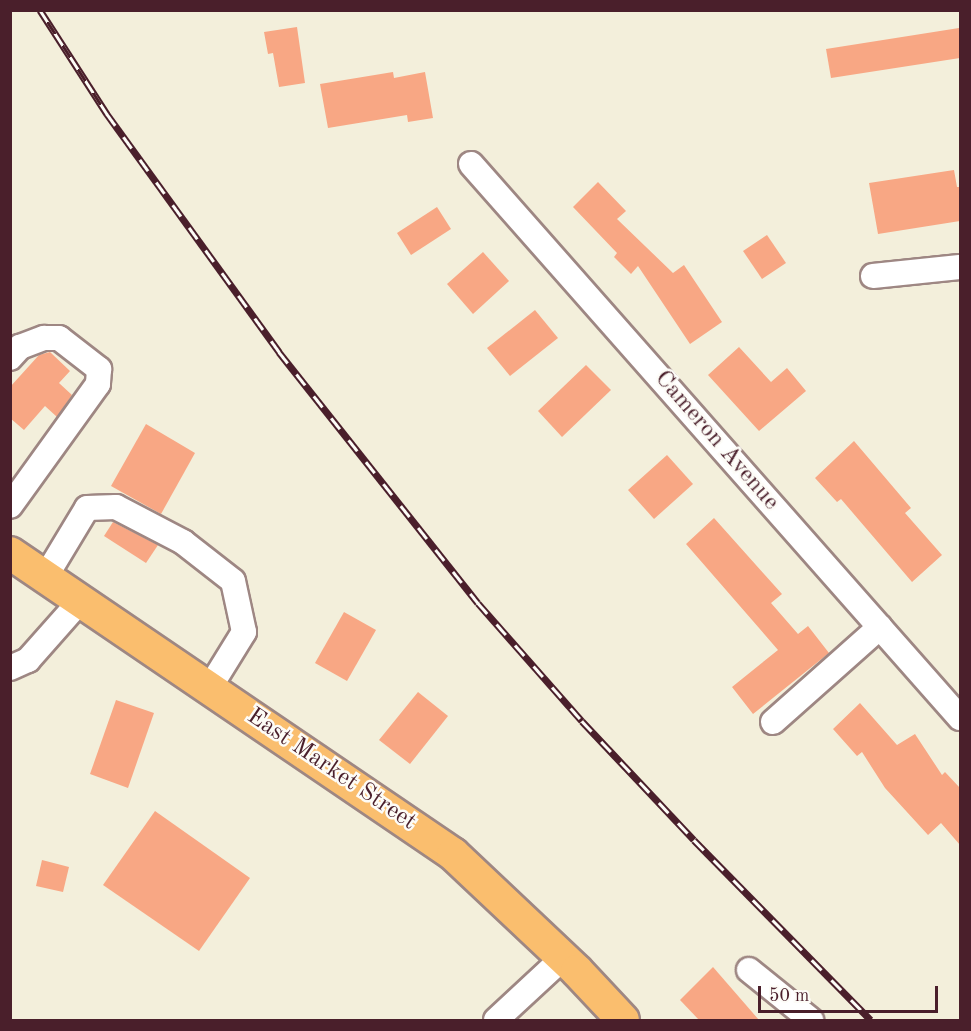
<!DOCTYPE html>
<html>
<head>
<meta charset="utf-8">
<style>
	body { margin:0 }
	#map { position:relative; width:971px; height:1031px; overflow:hidden; background:#f3efdb; font-family:"Old Standard TT",serif }
	div>[style] { position:absolute }
	.building>* { inset:0; background:#f8a784 }
	.roads { filter:drop-shadow(2px 0 #9e8783) drop-shadow(-2px 0 #9e8783) drop-shadow(0 2px #9e8783) drop-shadow(0 -2px #9e8783) }
	.minor>* { height:24px; margin:-12px; padding:0 12px; transform-origin:12px; border-radius:12px; background:#fff }
	.major>* { height:32px; margin:-16px; padding:0 16px; transform-origin:16px; border-radius:16px; background:#fabe6e }
	.rail>* { height:7px; margin-top:-3.5px; transform-origin:0; background:repeating-linear-gradient(90deg,#fdfcf7 0 14px,#4a1f2b 0 28px); box-sizing:border-box; border-block:2px solid #4a1f2b }
	span { translate:-50% -50%; white-space:nowrap; text-align:center; line-height:1.15; -webkit-text-stroke:5px #fdfcf7; paint-order:stroke }
	.street-label { font-size:24px; color:#4a1f2b }
	.frame { position:absolute; inset:0; border:12px solid #4a1f2b; pointer-events:none }
	.scale { position:absolute; left:758px; top:986px; width:180px; height:27px; box-sizing:border-box; border:3px solid #4a1f2b; border-top:0; padding-left:8px; font-size:18px; line-height:21px; white-space:nowrap; color:#4a1f2b; -webkit-text-stroke:4px #fdfcf7; paint-order:stroke }
</style>
</head>
<body>
<div id="map">
	<div class="building">
		<i style="clip-path:polygon(297px 27px,305px 83px,279px 87px,273px 53px,268px 54px,264px 32px)"></i>
		<i style="clip-path:polygon(959px 28px,960px 58px,831px 78px,826px 49px)"></i>
		<i style="clip-path:polygon(393px 72px,394px 78px,425px 72px,433px 118px,408px 122px,407px 115px,328px 128px,320px 84px)"></i>
		<i style="clip-path:polygon(954px 170px,957px 187px,960px 187px,960px 221px,878px 234px,869px 183px)"></i>
		<i style="clip-path:polygon(598px 182px,626px 211px,617px 219px,673px 273px,684px 265px,722px 322px,690px 344px,638px 266px,631px 274px,614px 257px,617px 253px,573px 207px)"></i>
		<i style="clip-path:polygon(437px 207px,451px 229px,411px 255px,397px 233px)"></i>
		<i style="clip-path:polygon(767px 235px,786px 263px,762px 279px,743px 251px)"></i>
		<i style="clip-path:polygon(483px 252px,509px 281px,473px 314px,447px 284px)"></i>
		<i style="clip-path:polygon(535px 310px,558px 338px,510px 376px,487px 348px)"></i>
		<i style="clip-path:polygon(739px 347px,771px 382px,787px 368px,806px 391px,759px 431px,708px 375px)"></i>
		<i style="clip-path:polygon(50px 352px,70px 371px,59px 383px,72px 395px,57px 417px,45px 406px,24px 430px,10px 418px,10px 387px,39px 355px)"></i>
		<i style="clip-path:polygon(586px 365px,611px 390px,562px 437px,538px 411px)"></i>
		<i style="clip-path:polygon(146px 424px,195px 453px,161px 514px,111px 486px)"></i>
		<i style="clip-path:polygon(854px 441px,911px 508px,905px 513px,942px 555px,912px 582px,841px 499px,837px 502px,815px 478px)"></i>
		<i style="clip-path:polygon(667px 455px,693px 484px,654px 519px,628px 490px)"></i>
		<i style="clip-path:polygon(714px 518px,782px 594px,771px 603px,798px 634px,808px 626px,829px 653px,753px 714px,732px 687px,778px 650px,686px 544px)"></i>
		<i style="clip-path:polygon(113px 522px,158px 545px,146px 563px,104px 536px)"></i>
		<i style="clip-path:polygon(344px 612px,376px 630px,347px 681px,315px 663px)"></i>
		<i style="clip-path:polygon(418px 692px,448px 716px,410px 764px,379px 740px)"></i>
		<i style="clip-path:polygon(116px 700px,154px 713px,128px 788px,90px 774px)"></i>
		<i style="clip-path:polygon(860px 703px,897px 745px,915px 734px,942px 775px,945px 772px,960px 788px,960px 845px,941px 823px,928px 835px,885px 788px,862px 752px,857px 756px,833px 729px)"></i>
		<i style="clip-path:polygon(155px 811px,250px 878px,199px 951px,103px 885px)"></i>
		<i style="clip-path:polygon(42px 860px,69px 867px,63px 892px,36px 886px)"></i>
		<i style="clip-path:polygon(713px 967px,759px 1020px,699px 1020px,680px 1000px)"></i>
	</div>
	<div class="roads">
		<div class="minor">
			<i style="left:471px;top:164px;width:739px;rotate:48.57deg"></i>
			<i style="left:873px;top:276px;width:87px;rotate:-5.9deg"></i>
			<i style="left:10px;top:358px;width:15px;rotate:-48deg"></i>
			<i style="left:20px;top:347px;width:26px;rotate:-21deg"></i>
			<i style="left:44px;top:338px;width:15px"></i>
			<i style="left:59px;top:338px;width:51px;rotate:37.8deg"></i>
			<i style="left:99px;top:369px;width:15px;rotate:94deg"></i>
			<i style="left:98px;top:384px;width:150px;rotate:125.8deg"></i>
			<i style="left:46px;top:576px;width:79px;rotate:-58.9deg"></i>
			<i style="left:87px;top:508px;width:29px;rotate:-2deg"></i>
			<i style="left:116px;top:507px;width:76px;rotate:27.6deg"></i>
			<i style="left:183px;top:542px;width:63px;rotate:38deg"></i>
			<i style="left:233px;top:581px;width:52px;rotate:77.8deg"></i>
			<i style="left:244px;top:632px;width:65px;rotate:121.7deg"></i>
			<i style="left:10px;top:668px;width:20px;rotate:-24deg"></i>
			<i style="left:28px;top:660px;width:81px;rotate:-48.5deg"></i>
			<i style="left:773px;top:722px;width:143px;rotate:-41.6deg"></i>
			<i style="left:749px;top:970px;width:80px;rotate:38.9deg"></i>
			<i style="left:496px;top:1020px;width:91px;rotate:-42.8deg"></i>
		</div>
		<div class="major">
			<i style="left:10px;top:553px;width:536px;rotate:34.19deg"></i>
			<i style="left:453px;top:854px;width:170px;rotate:43.3deg"></i>
			<i style="left:577px;top:971px;width:67px;rotate:46.8deg"></i>
		</div>
	</div>
	<div class="rail">
		<i style="left:40px;top:10px;width:124px;rotate:57.2deg"></i>
		<i style="left:107px;top:114px;width:294px;rotate:54.1deg"></i>
		<i style="left:279px;top:352px;width:320px;rotate:51.6deg"></i>
		<i style="left:478px;top:603px;width:157px;rotate:48.6deg"></i>
		<i style="left:582px;top:721px;width:163px;rotate:46.7deg"></i>
		<i style="left:694px;top:840px;width:252px;rotate:45.5deg"></i>
	</div>
	<div class="street-label">
		<span style="left:716px;top:441px;rotate:49deg">Cameron Avenue</span>
		<span style="left:331px;top:770px;rotate:34deg">East Market Street</span>
	</div>
	<div class="frame"></div>
	<div class="scale">50 m</div>
</div>
</body>
</html>
